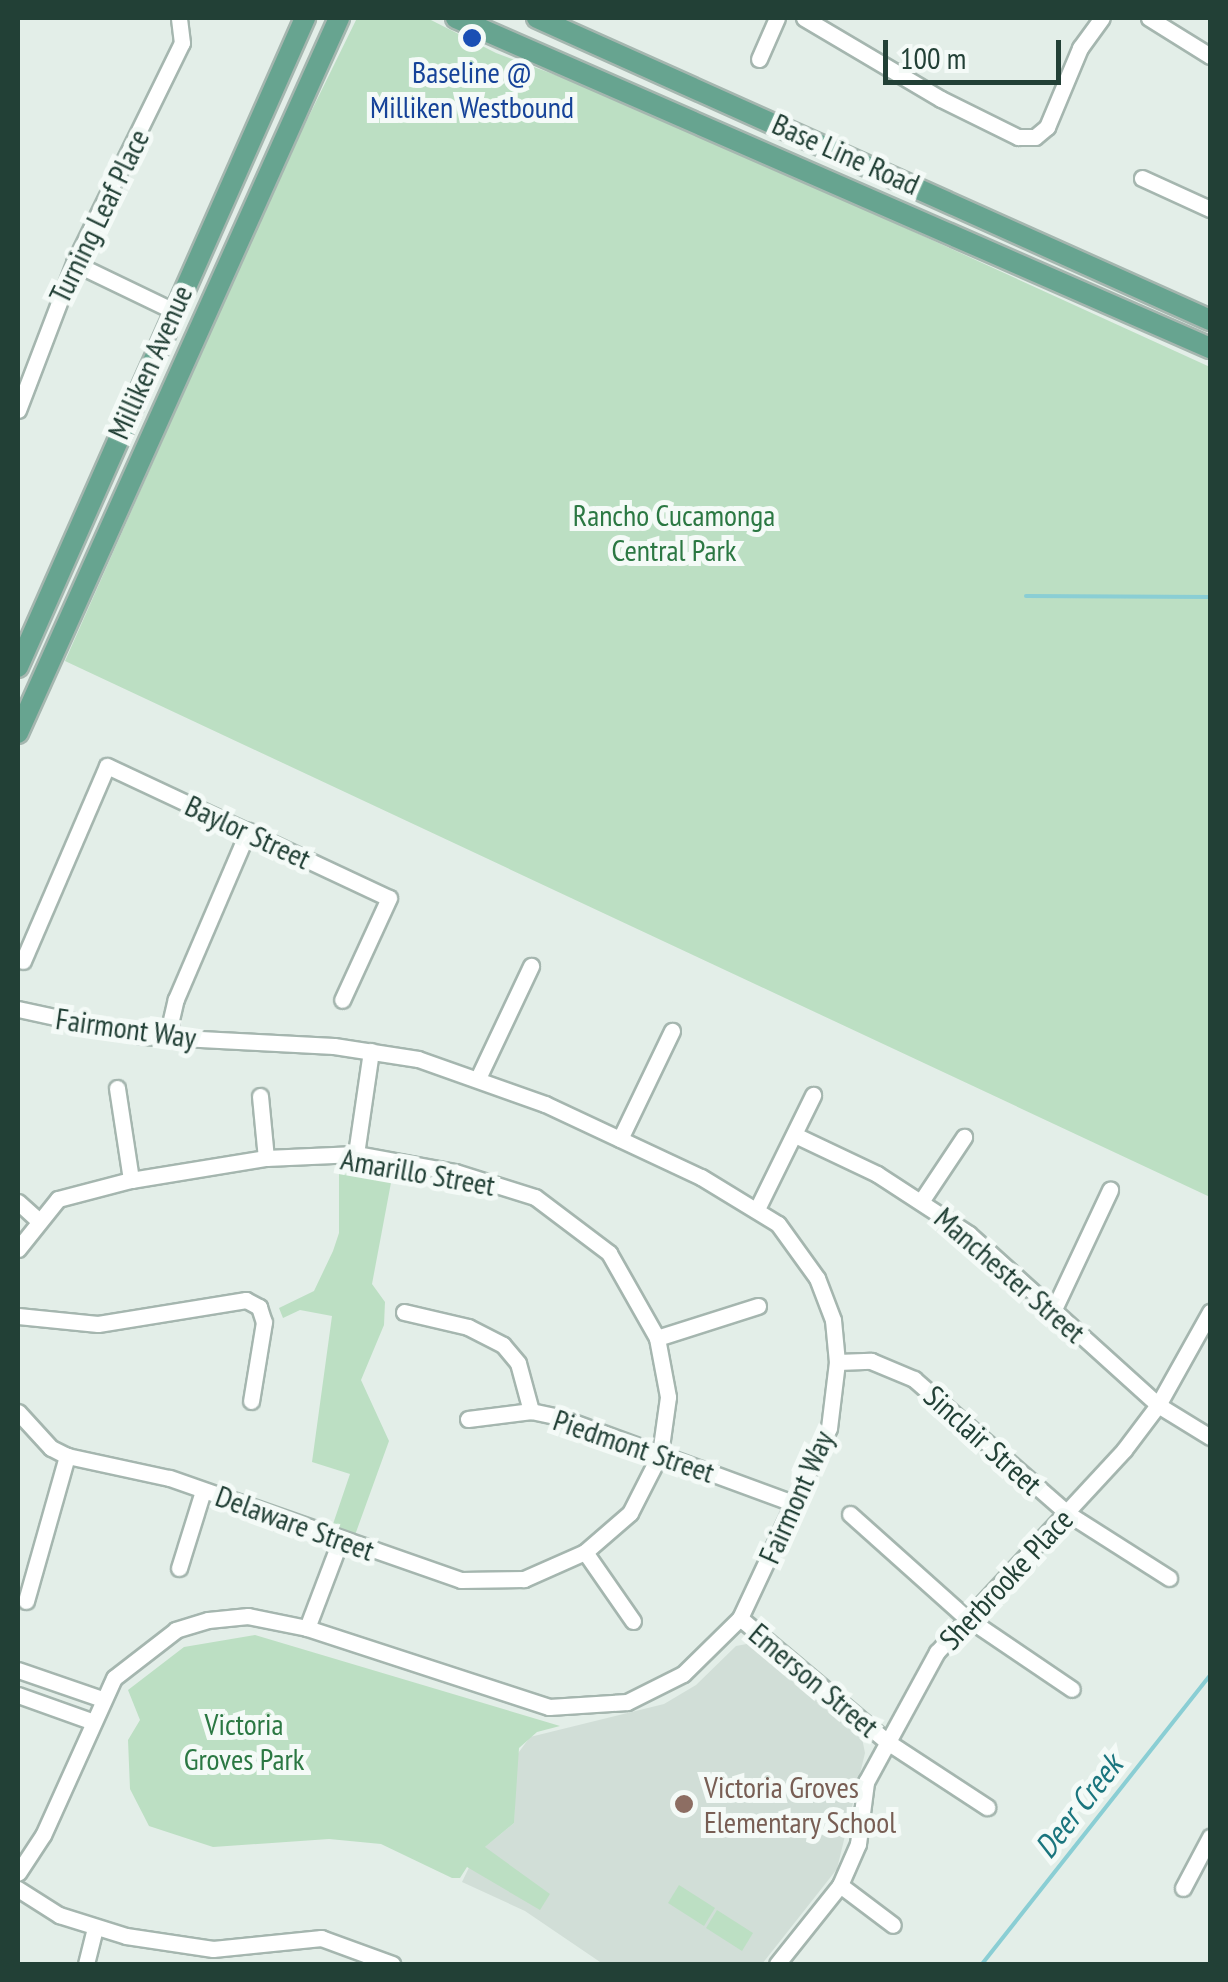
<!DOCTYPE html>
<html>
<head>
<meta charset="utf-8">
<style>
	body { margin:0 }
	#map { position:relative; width:1228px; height:1982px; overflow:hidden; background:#e3eee8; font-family:"PT Sans Narrow",sans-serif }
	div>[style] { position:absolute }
	.built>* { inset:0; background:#d1ded7 }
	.green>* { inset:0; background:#bcdfc3 }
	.stream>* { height:4px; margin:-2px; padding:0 2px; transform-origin:2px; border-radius:2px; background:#8aced4 }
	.roads { filter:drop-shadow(2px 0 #a5b6af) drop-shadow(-2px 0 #a5b6af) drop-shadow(0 2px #a5b6af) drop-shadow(0 -2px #a5b6af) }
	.minor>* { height:15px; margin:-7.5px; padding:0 7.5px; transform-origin:7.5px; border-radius:7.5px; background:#fff }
	.major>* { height:20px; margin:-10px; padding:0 10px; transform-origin:10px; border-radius:10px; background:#67a490 }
	.dots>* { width:28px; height:28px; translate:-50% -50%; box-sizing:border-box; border:5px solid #f4faf7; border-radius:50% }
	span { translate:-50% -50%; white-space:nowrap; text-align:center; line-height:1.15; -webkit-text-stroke:10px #f4faf7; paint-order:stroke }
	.transit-label { font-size:30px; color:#164399 }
	.street-label { font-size:30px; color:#224036 }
	.park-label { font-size:30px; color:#2b7843 }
	.education-label { font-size:30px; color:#785e54 }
	.left { translate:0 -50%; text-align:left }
	.water-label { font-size:32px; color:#1a757e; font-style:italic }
	.frame { position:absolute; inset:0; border:20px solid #224036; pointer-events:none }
	.scale { position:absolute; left:883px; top:40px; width:178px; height:45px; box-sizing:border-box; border:5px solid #224036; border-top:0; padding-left:12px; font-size:30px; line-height:35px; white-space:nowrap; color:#224036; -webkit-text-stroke:8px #f4faf7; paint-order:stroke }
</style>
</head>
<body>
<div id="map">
	<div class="built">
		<i style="clip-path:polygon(752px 1643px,862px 1738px,865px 1753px,837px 1869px,762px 1964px,603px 1964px,525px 1911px,462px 1882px,475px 1855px,514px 1823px,516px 1756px,530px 1737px,664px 1704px,696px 1685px,736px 1646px)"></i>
	</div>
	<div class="green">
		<i style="clip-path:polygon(357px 18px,427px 18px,496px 53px,632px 103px,1210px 367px,1210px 1197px,65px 661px,280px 175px)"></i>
		<i style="clip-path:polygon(339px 1167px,393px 1172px,372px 1284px,385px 1302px,384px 1325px,361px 1380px,389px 1441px,355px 1535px,332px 1527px,350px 1474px,312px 1462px,332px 1316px,300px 1310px,283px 1318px,279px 1308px,314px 1291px,333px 1251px,339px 1233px)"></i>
		<i style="clip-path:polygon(255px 1635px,560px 1726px,537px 1732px,519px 1748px,514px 1823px,485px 1847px,550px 1894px,540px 1910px,467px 1867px,460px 1878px,452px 1878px,381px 1844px,329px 1839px,213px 1847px,149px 1826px,130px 1789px,128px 1740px,140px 1720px,128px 1690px,184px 1647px)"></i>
		<i style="clip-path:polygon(679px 1885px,715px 1908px,704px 1926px,668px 1903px)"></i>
		<i style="clip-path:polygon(717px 1910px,753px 1933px,742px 1951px,706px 1928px)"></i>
	</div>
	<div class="stream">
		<i style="left:1026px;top:596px;width:184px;rotate:0.3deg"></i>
		<i style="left:982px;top:1964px;width:368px;rotate:-51.7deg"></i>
	</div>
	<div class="roads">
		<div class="minor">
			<i style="left:804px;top:18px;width:159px;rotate:30.6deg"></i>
			<i style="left:941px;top:99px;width:86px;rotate:26.3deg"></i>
			<i style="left:1018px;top:137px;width:17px"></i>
			<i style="left:1035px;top:137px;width:16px;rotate:-40deg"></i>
			<i style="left:1047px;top:127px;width:86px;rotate:-67.3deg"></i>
			<i style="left:1080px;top:48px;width:37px;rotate:-54deg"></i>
			<i style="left:1149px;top:18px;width:72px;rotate:31.9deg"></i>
			<i style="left:759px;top:59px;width:45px;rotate:-66.3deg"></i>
			<i style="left:1142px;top:178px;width:75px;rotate:24.5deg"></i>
			<i style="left:74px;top:263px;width:113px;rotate:25.7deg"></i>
			<i style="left:18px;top:410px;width:157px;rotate:-69.1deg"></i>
			<i style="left:74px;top:263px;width:245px;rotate:-63.9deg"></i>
			<i style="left:182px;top:43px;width:25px;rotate:-97deg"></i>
			<i style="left:23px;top:961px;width:212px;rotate:-66.7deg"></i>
			<i style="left:107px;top:766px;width:311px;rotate:25.1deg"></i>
			<i style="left:389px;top:898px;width:112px;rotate:114.7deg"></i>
			<i style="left:18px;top:1009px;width:128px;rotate:12.2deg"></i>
			<i style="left:143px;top:1036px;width:191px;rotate:3deg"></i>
			<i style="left:334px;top:1046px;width:85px;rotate:8.8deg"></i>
			<i style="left:418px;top:1059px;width:135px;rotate:19.5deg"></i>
			<i style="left:545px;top:1104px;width:172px;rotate:25.1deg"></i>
			<i style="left:701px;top:1177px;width:90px;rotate:31.4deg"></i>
			<i style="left:778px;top:1224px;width:67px;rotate:54.2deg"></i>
			<i style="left:817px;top:1278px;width:45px;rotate:69.1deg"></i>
			<i style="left:833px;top:1320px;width:42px;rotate:84.6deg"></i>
			<i style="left:837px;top:1362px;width:66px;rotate:96.9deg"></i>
			<i style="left:829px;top:1428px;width:210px;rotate:115.1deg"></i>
			<i style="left:740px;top:1618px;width:80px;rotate:135.5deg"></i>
			<i style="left:683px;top:1674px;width:63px;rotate:153.4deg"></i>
			<i style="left:627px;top:1702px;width:78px;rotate:176.3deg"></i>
			<i style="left:549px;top:1707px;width:255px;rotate:-161.9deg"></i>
			<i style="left:307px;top:1628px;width:60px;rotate:-168.5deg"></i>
			<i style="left:248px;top:1616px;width:40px;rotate:174.3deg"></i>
			<i style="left:208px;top:1620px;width:34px;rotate:163deg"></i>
			<i style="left:176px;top:1630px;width:78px;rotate:142.3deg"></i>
			<i style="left:114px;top:1678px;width:172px;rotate:114.3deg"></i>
			<i style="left:43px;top:1835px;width:45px;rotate:123.3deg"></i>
			<i style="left:167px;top:1037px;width:39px;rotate:-77deg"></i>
			<i style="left:176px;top:999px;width:183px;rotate:-66.8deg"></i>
			<i style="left:479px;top:1076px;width:122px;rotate:-64.7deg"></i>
			<i style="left:117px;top:1088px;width:93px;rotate:81.3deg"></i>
			<i style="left:260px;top:1096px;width:62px;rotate:84.5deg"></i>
			<i style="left:795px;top:1135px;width:91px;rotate:25.4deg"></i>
			<i style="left:877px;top:1174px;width:110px;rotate:33.1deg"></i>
			<i style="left:969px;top:1234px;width:255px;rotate:42.1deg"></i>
			<i style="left:1158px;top:1405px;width:61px;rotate:31.6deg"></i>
			<i style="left:620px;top:1139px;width:120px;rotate:-64.3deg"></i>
			<i style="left:356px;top:1154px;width:104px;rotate:-81.7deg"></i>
			<i style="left:922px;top:1200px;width:76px;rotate:-56.3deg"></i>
			<i style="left:18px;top:1202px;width:24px;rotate:42deg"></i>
			<i style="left:758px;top:1207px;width:125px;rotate:-63.8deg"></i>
			<i style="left:18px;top:1249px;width:64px;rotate:-51.3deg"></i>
			<i style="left:58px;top:1199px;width:75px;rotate:-14.6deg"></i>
			<i style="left:131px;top:1180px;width:137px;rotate:-9.3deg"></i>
			<i style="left:266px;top:1158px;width:90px;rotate:-2.5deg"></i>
			<i style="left:356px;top:1154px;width:101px;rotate:10.3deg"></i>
			<i style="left:455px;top:1172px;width:84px;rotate:17.4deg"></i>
			<i style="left:535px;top:1197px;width:93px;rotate:37.1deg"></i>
			<i style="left:609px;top:1253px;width:98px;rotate:60.5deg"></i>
			<i style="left:657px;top:1338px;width:60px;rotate:79.4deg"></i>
			<i style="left:668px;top:1397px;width:58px;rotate:98deg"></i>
			<i style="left:660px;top:1454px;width:66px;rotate:117deg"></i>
			<i style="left:630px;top:1513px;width:60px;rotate:139.1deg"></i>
			<i style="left:585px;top:1552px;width:67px;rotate:156.1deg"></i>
			<i style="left:524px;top:1579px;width:63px;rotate:179.1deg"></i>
			<i style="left:461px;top:1580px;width:309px;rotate:-160.7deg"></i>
			<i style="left:169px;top:1478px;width:104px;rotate:-167.8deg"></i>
			<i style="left:67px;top:1456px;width:18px;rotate:-153deg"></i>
			<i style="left:51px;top:1448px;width:49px;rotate:-132.5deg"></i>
			<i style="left:1054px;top:1309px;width:132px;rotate:-64.8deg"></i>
			<i style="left:404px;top:1312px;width:66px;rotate:13.2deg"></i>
			<i style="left:468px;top:1327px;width:39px;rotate:27deg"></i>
			<i style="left:503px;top:1345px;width:23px;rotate:50deg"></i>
			<i style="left:518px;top:1363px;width:50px;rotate:74.8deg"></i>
			<i style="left:18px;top:1316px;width:80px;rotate:5.7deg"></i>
			<i style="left:98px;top:1324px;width:150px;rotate:-9.2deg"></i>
			<i style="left:246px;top:1300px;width:15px;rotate:28deg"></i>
			<i style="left:259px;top:1307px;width:16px;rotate:72deg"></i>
			<i style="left:264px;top:1322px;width:80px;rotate:99.3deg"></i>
			<i style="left:657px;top:1338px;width:106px;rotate:-17.6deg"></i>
			<i style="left:837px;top:1362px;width:34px;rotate:-2deg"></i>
			<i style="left:871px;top:1361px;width:47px;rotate:22.7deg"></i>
			<i style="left:914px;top:1379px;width:203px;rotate:41.2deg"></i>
			<i style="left:1067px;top:1513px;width:121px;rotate:32.5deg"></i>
			<i style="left:468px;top:1419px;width:64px;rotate:-7.2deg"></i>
			<i style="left:531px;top:1411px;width:29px;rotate:12deg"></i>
			<i style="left:559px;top:1417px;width:252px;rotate:20.2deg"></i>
			<i style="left:850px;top:1514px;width:153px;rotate:41.8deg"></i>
			<i style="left:964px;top:1616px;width:130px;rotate:34.1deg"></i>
			<i style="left:585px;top:1552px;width:84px;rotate:55.2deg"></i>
			<i style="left:179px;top:1568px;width:81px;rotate:-72.7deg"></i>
			<i style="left:26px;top:1601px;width:151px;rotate:-74.2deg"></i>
			<i style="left:740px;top:1618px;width:191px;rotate:40.1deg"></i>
			<i style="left:886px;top:1741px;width:121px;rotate:33.2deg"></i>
			<i style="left:307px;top:1628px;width:93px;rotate:-69.2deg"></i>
			<i style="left:18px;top:1670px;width:89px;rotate:19deg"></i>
			<i style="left:18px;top:1695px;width:77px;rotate:19.6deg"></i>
			<i style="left:840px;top:1885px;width:66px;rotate:37deg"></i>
			<i style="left:1183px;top:1888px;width:58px;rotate:-62.1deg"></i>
			<i style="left:18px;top:1889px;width:49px;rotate:32.4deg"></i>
			<i style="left:59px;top:1915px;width:70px;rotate:17.4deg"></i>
			<i style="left:126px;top:1936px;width:88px;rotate:8.5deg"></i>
			<i style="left:213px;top:1949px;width:109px;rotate:-5.8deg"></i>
			<i style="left:321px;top:1938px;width:76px;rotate:20.1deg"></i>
			<i style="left:86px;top:1964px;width:37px;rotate:-76deg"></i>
			<i style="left:777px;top:1964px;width:101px;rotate:-51.4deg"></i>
			<i style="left:840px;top:1885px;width:45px;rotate:-66.3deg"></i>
			<i style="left:858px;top:1844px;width:63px;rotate:-82.6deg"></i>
			<i style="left:866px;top:1782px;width:148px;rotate:-61.4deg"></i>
			<i style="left:937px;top:1652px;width:275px;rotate:-47.2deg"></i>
			<i style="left:1124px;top:1450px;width:56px;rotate:-52.9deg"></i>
			<i style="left:1158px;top:1405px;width:107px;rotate:-60.8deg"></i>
		</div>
		<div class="major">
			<i style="left:456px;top:18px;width:823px;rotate:23.64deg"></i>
			<i style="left:537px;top:18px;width:738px;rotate:24.17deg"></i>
			<i style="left:18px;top:667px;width:710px;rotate:-66.14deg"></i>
			<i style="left:18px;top:733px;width:784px;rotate:-65.82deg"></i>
		</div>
	</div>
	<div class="dots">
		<i style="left:472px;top:38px;background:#1a4fb4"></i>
		<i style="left:684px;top:1804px;background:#8d6e63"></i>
	</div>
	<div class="transit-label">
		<span style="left:472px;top:89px">Baseline @<br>Milliken Westbound</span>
	</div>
	<div class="street-label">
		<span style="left:846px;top:154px;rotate:24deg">Base Line Road</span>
		<span style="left:99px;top:216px;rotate:-64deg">Turning Leaf Place</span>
		<span style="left:150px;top:362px;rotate:-66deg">Milliken Avenue</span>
		<span style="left:248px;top:832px;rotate:25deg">Baylor Street</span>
		<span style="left:126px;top:1028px;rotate:8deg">Fairmont Way</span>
		<span style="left:418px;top:1172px;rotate:10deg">Amarillo Street</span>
		<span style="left:1010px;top:1275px;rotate:41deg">Manchester Street</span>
		<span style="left:983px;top:1440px;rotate:42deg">Sinclair Street</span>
		<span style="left:634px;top:1446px;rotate:19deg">Piedmont Street</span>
		<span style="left:796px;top:1497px;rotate:-66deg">Fairmont Way</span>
		<span style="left:295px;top:1523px;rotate:20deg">Delaware Street</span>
		<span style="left:1006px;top:1579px;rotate:-47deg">Sherbrooke Place</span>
		<span style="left:814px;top:1680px;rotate:40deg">Emerson Street</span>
	</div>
	<div class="park-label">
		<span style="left:674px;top:532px">Rancho Cucamonga<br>Central Park</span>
		<span style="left:244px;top:1741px">Victoria<br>Groves Park</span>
	</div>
	<div class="education-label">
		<span class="left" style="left:704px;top:1804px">Victoria Groves<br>Elementary School</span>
	</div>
	<div class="water-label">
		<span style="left:1078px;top:1806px;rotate:-52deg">Deer Creek</span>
	</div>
	<div class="frame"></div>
	<div class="scale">100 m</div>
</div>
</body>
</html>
